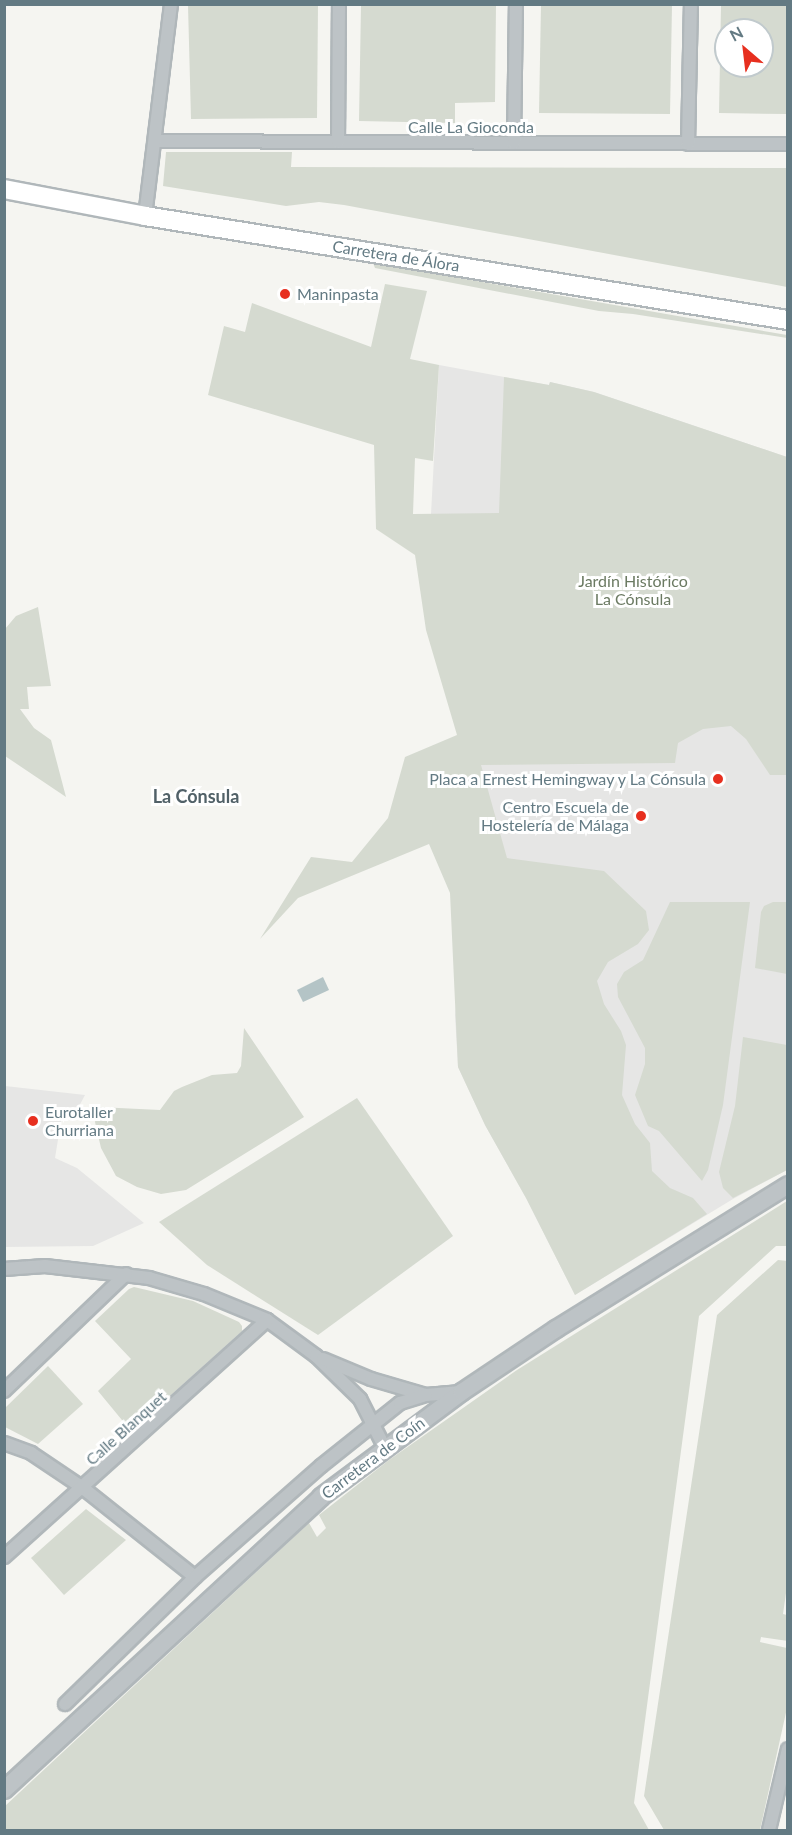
<!DOCTYPE html>
<html>
<head>
<meta charset="utf-8">
<style>
	body { margin:0 }
	#map { position:relative; width:792px; height:1835px; overflow:hidden; background:#f5f5f1; font-family:Lato,sans-serif }
	div>[style] { position:absolute }
	.built>* { inset:0; background:#e6e6e5 }
	.green>* { inset:0; background:#d5dad0 }
	.water>* { inset:0; background:#b4c4c6 }
	.roads { filter:drop-shadow(2px 0 #b0b7ba) drop-shadow(-2px 0 #b0b7ba) drop-shadow(0 2px #b0b7ba) drop-shadow(0 -2px #b0b7ba) }
	.minor>* { height:12px; margin:-6px; padding:0 6px; transform-origin:6px; border-radius:6px; background:#bdc3c6 }
	.tertiary>* { height:16px; margin:-8px; padding:0 8px; transform-origin:8px; border-radius:8px; background:#bdc3c6 }
	.secondary>* { height:18px; margin:-9px; padding:0 9px; transform-origin:9px; border-radius:9px; background:#fff }
	.dots>* { width:16px; height:16px; translate:-50% -50%; box-sizing:border-box; border:3px solid #fff; border-radius:50% }
	span { translate:-50% -50%; white-space:nowrap; text-align:center; line-height:1.15; -webkit-text-stroke:6px #fff; paint-order:stroke }
	.street-label { font-size:16px; color:#637a83 }
	.poi-label { font-size:16px; color:#637a83 }
	.left { translate:0 -50%; text-align:left }
	.right { translate:-100% -50%; text-align:right }
	.park-label { font-size:16px; color:#6b7a62 }
	.neighbourhood-label { font-size:18px; color:#516168; font-weight:700 }
	.frame { position:absolute; inset:0; border:6px solid #637a83; pointer-events:none }
	.north { position:absolute; left:714px; top:18px; width:60px; height:60px; box-sizing:border-box; background:#fff; border:2px solid #c1cacd; border-radius:50%; rotate:332deg; font-size:16px; font-weight:700; line-height:24px; text-align:center; color:#637a83 }
	.north::after { content:''; display:block; margin:auto; width:21px; height:27px; background:#e72f1f; clip-path:polygon(50% 0,100% 100%,50% 72%,0 100%) }
</style>
</head>
<body>
<div id="map">
	<div class="built">
		<i style="clip-path:polygon(439px 365px,549px 385px,550px 382px,594px 392px,787px 457px,787px 1170px,733px 1199px,575px 1295px,526px 1198px,485px 1125px,458px 1067px,455px 1015px,481px 765px,431px 575px,431px 514px)"></i>
		<i style="clip-path:polygon(5px 1086px,85px 1095px,77px 1110px,63px 1109px,55px 1158px,77px 1168px,144px 1223px,93px 1246px,5px 1247px)"></i>
	</div>
	<div class="green">
		<i style="clip-path:polygon(188px 5px,318px 5px,317px 118px,191px 119px)"></i>
		<i style="clip-path:polygon(361px 5px,496px 5px,495px 102px,455px 103px,455px 123px,359px 121px)"></i>
		<i style="clip-path:polygon(541px 5px,672px 5px,670px 114px,539px 113px)"></i>
		<i style="clip-path:polygon(evenodd,721px 5px,787px 5px,787px 114px,719px 113px,721px 5px,726px 30px,762px 30px,762px 66px,726px 66px,726px 30px)"></i>
		<i style="clip-path:polygon(166px 152px,292px 152px,291px 167px,787px 168px,787px 287px,344px 205px,319px 202px,286px 206px,163px 186px)"></i>
		<i style="clip-path:polygon(373px 263px,787px 335px,787px 338px,633px 314px,599px 311px,375px 268px)"></i>
		<i style="clip-path:polygon(385px 284px,427px 291px,410px 359px,439px 365px,433px 461px,415px 458px,413px 514px,499px 513px,504px 377px,549px 385px,550px 382px,594px 392px,787px 457px,787px 775px,770px 775px,746px 739px,731px 726px,703px 729px,678px 743px,675px 763px,481px 765px,507px 858px,604px 871px,646px 911px,649px 930px,638px 944px,608px 962px,597px 981px,604px 1004px,621px 1031px,626px 1045px,622px 1095px,635px 1124px,650px 1143px,652px 1171px,670px 1188px,693px 1198px,707px 1214px,575px 1295px,526px 1198px,485px 1125px,458px 1067px,450px 893px,429px 844px,298px 898px,260px 939px,311px 857px,352px 862px,388px 818px,405px 757px,457px 735px,426px 630px,415px 555px,376px 529px,374px 445px,208px 395px,224px 326px,245px 332px,252px 303px,371px 347px)"></i>
		<i style="clip-path:polygon(38px 607px,51px 686px,27px 687px,29px 709px,20px 709px,34px 728px,51px 740px,66px 797px,5px 756px,5px 629px,16px 616px)"></i>
		<i style="clip-path:polygon(670px 902px,750px 902px,723px 1105px,708px 1170px,702px 1181px,659px 1131px,648px 1126px,635px 1095px,645px 1064px,645px 1048px,618px 997px,617px 984px,624px 972px,643px 960px)"></i>
		<i style="clip-path:polygon(773px 902px,787px 902px,787px 974px,755px 968px,761px 912px,764px 906px)"></i>
		<i style="clip-path:polygon(244px 1028px,304px 1117px,186px 1190px,161px 1194px,137px 1187px,116px 1176px,101px 1148px,95px 1122px,98px 1107px,160px 1110px,174px 1091px,182px 1087px,212px 1075px,237px 1073px,241px 1066px)"></i>
		<i style="clip-path:polygon(743px 1037px,787px 1045px,787px 1170px,733px 1198px,723px 1188px,719px 1172px,735px 1106px)"></i>
		<i style="clip-path:polygon(357px 1098px,453px 1236px,318px 1335px,207px 1265px,159px 1222px)"></i>
		<i style="clip-path:polygon(787px 1201px,787px 1246px,776px 1246px,699px 1316px,634px 1803px,649px 1830px,5px 1830px,5px 1806px,309px 1523px,317px 1537px,326px 1528px,319px 1515px,389px 1460px,517px 1370px)"></i>
		<i style="clip-path:polygon(778px 1260px,788px 1261px,788px 1579px,783px 1614px,787px 1615px,788px 1641px,761px 1637px,760px 1642px,787px 1648px,787px 1708px,760px 1830px,664px 1830px,644px 1796px,717px 1315px)"></i>
		<i style="clip-path:polygon(134px 1287px,193px 1301px,239px 1322px,242px 1326px,242px 1331px,131px 1431px,98px 1391px,131px 1359px,95px 1321px,129px 1289px)"></i>
		<i style="clip-path:polygon(48px 1366px,83px 1404px,38px 1444px,5px 1427px,5px 1408px)"></i>
		<i style="clip-path:polygon(86px 1509px,126px 1540px,64px 1595px,31px 1558px)"></i>
	</div>
	<div class="water">
		<i style="clip-path:polygon(323px 977px,329px 990px,303px 1002px,297px 990px)"></i>
	</div>
	<div class="roads">
		<div class="minor">
			<i style="left:155px;top:141px;width:633px;rotate:0.27deg"></i>
			<i style="left:338px;top:142px;width:138px;rotate:-89.6deg"></i>
			<i style="left:514px;top:143px;width:139px;rotate:-89.2deg"></i>
			<i style="left:688px;top:144px;width:140px;rotate:-88.8deg"></i>
			<i style="left:145px;top:216px;width:214px;rotate:-83deg"></i>
			<i style="left:4px;top:1269px;width:41px;rotate:-4.2deg"></i>
			<i style="left:45px;top:1266px;width:105px;rotate:6.6deg"></i>
			<i style="left:149px;top:1278px;width:57px;rotate:16.2deg"></i>
			<i style="left:204px;top:1294px;width:68px;rotate:22.4deg"></i>
			<i style="left:267px;top:1320px;width:61px;rotate:36.3deg"></i>
			<i style="left:316px;top:1356px;width:62px;rotate:44.3deg"></i>
			<i style="left:360px;top:1399px;width:55px;rotate:63deg"></i>
			<i style="left:323px;top:1359px;width:52px;rotate:22.6deg"></i>
			<i style="left:371px;top:1379px;width:57px;rotate:16.2deg"></i>
			<i style="left:426px;top:1395px;width:35px;rotate:-5deg"></i>
			<i style="left:4px;top:1391px;width:169px;rotate:-43.8deg"></i>
			<i style="left:4px;top:1443px;width:29px;rotate:20deg"></i>
			<i style="left:31px;top:1453px;width:63px;rotate:33.9deg"></i>
			<i style="left:83px;top:1488px;width:143px;rotate:38.5deg"></i>
			<i style="left:4px;top:1557px;width:354px;rotate:-42deg"></i>
			<i style="left:65px;top:1704px;width:182px;rotate:-44.3deg"></i>
			<i style="left:195px;top:1577px;width:168px;rotate:-41.4deg"></i>
			<i style="left:321px;top:1466px;width:101px;rotate:-38.6deg"></i>
			<i style="left:400px;top:1403px;width:27px;rotate:-17deg"></i>
			<i style="left:769px;top:1830px;width:83px;rotate:-76.8deg"></i>
		</div>
		<div class="tertiary">
			<i style="left:4px;top:1790px;width:432px;rotate:-42.7deg"></i>
			<i style="left:321px;top:1497px;width:176px;rotate:-36.7deg"></i>
			<i style="left:462px;top:1392px;width:113px;rotate:-33.8deg"></i>
			<i style="left:556px;top:1329px;width:273px;rotate:-31.8deg"></i>
		</div>
		<div class="secondary">
			<i style="left:4px;top:189px;width:144px;rotate:10.8deg"></i>
			<i style="left:145px;top:216px;width:651px;rotate:9.19deg"></i>
		</div>
	</div>
	<div class="dots">
		<i style="left:285px;top:294px;background:#e72f1f"></i>
		<i style="left:718px;top:779px;background:#e72f1f"></i>
		<i style="left:641px;top:816px;background:#e72f1f"></i>
		<i style="left:33px;top:1121px;background:#e72f1f"></i>
	</div>
	<div class="street-label">
		<span style="left:471px;top:127px">Calle La Gioconda</span>
		<span style="left:396px;top:256px;rotate:9deg">Carretera de Álora</span>
		<span style="left:126px;top:1428px;rotate:-42deg">Calle Blanquet</span>
		<span style="left:373px;top:1458px;rotate:-37deg">Carretera de Coín</span>
	</div>
	<div class="poi-label">
		<span class="left" style="left:297px;top:294px">Maninpasta</span>
		<span class="right" style="left:706px;top:779px">Placa a Ernest Hemingway y La Cónsula</span>
		<span class="right" style="left:629px;top:816px">Centro Escuela de<br>Hostelería de Málaga</span>
		<span class="left" style="left:45px;top:1121px">Eurotaller<br>Churriana</span>
	</div>
	<div class="park-label">
		<span style="left:633px;top:590px">Jardín Histórico<br>La Cónsula</span>
	</div>
	<div class="neighbourhood-label">
		<span style="left:196px;top:796px">La Cónsula</span>
	</div>
	<div class="frame"></div>
	<div class="north">N</div>
</div>
</body>
</html>
